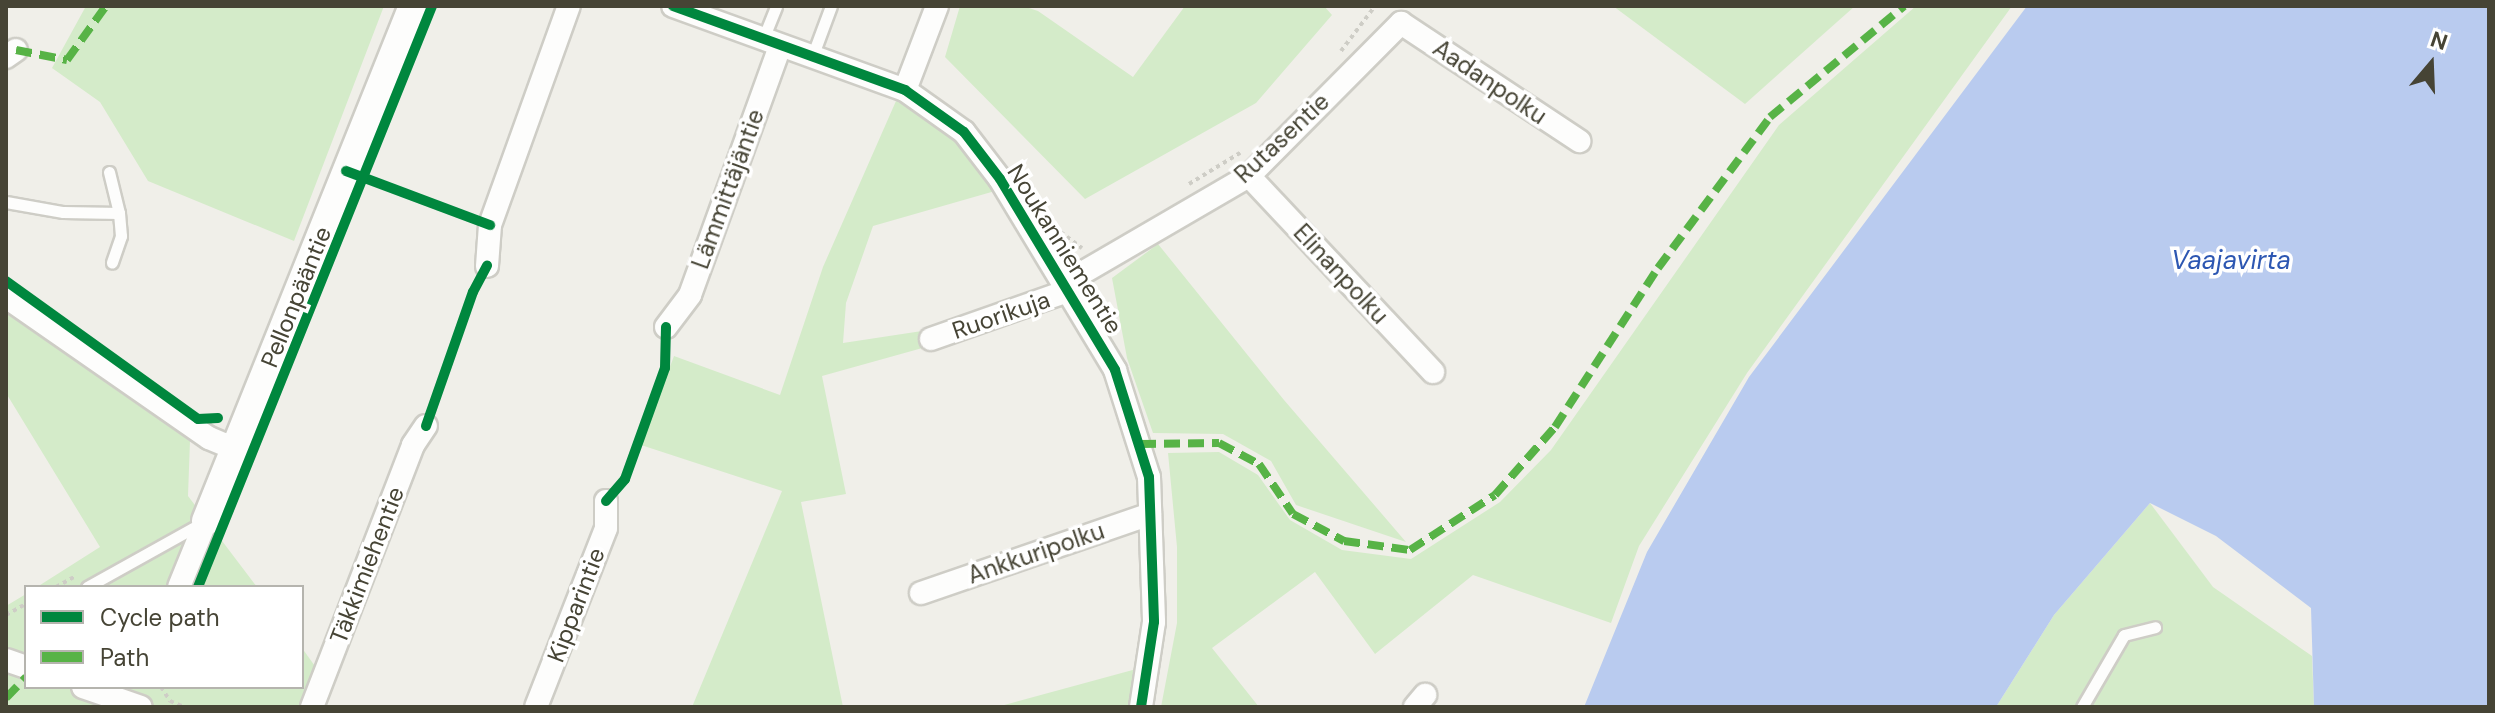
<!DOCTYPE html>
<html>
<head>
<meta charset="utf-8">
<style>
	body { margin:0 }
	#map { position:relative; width:2495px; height:713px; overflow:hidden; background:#f0efe9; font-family:"DM Sans",sans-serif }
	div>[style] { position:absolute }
	.green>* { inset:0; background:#d4ebc9 }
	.water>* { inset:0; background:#b9cbef }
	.path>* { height:4px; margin-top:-2px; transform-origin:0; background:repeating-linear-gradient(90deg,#cecdc6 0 4px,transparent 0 8px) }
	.roads { filter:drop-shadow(2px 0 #cecdc6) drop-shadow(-2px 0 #cecdc6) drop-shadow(0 2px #cecdc6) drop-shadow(0 -2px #cecdc6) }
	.service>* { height:11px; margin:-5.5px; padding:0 5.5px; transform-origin:5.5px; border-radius:5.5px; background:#fdfdfc }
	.minor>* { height:22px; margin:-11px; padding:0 11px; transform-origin:11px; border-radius:11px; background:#fdfdfc }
	.tertiary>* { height:28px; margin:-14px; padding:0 14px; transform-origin:14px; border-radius:14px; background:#fdfdfc }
	.quiet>* { height:8px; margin-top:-4px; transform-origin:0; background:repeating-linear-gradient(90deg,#57b346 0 16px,transparent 0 24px) }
	.cycleway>* { height:10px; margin:-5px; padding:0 5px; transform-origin:5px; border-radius:5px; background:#00873e }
	span { translate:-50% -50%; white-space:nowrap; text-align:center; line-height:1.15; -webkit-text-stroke:7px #fff; paint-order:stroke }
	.street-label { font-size:24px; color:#464435 }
	.water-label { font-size:26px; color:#2d57b2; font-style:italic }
	.frame { position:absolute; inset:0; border:8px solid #464435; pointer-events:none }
	.legend { position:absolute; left:24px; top:585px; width:280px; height:104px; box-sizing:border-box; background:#fff; border:2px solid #b5b4ae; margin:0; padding:10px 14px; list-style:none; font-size:24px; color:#464435 }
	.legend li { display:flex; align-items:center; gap:16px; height:40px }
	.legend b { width:40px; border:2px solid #b5b4ae }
	.north { position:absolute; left:2391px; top:24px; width:80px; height:80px; -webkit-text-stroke:6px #fff; paint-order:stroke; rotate:19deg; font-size:22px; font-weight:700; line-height:32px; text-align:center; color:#464435 }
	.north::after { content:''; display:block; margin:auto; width:28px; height:36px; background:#464435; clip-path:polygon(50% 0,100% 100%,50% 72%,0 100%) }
</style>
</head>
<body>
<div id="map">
	<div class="green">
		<i style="clip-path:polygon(86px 6px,384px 6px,294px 241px,148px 181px,100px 102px,52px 68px)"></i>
		<i style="clip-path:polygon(960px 6px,1023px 6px,1038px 11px,1133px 77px,1185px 6px,1324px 6px,1332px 15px,1256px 103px,1085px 199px,945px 57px)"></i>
		<i style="clip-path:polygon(1613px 6px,1855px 6px,1745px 104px)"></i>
		<i style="clip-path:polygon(1916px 6px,2012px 6px,1747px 373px,1639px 546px,1611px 623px,1473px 575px,1375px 654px,1315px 572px,1212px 648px,1259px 707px,1161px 707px,1177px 623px,1177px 547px,1168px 453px,1219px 452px,1258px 475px,1290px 520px,1342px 550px,1411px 559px,1500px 502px,1551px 450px,1779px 125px)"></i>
		<i style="clip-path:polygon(896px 101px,933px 118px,959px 139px,995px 191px,873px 226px,846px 303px,843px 343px,922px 331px,926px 347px,822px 376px,846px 494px,801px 502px,843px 707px,692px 707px,782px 491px,641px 445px,674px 356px,780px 395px,823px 267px)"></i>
		<i style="clip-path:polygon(1158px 244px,1284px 400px,1406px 542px,1296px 505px,1271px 461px,1223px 434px,1153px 433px,1127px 358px,1112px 278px)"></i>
		<i style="clip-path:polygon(6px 313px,190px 441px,188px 496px,257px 587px,37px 587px,100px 547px,6px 393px)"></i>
		<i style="clip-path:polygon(2150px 503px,2213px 587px,2312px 656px,2314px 707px,1996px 707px,2054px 615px)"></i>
		<i style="clip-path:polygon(26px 594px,26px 687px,302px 687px,302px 648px,327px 683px,319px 707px,6px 707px,6px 606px)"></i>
		<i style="clip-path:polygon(1140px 668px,1134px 707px,997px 707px)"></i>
	</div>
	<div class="water">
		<i style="clip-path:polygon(2027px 6px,2489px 6px,2489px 707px,2314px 707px,2311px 608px,2216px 536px,2150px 503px,2054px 615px,1996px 707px,1584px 707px,1647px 552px,1749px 377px)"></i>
	</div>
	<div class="path">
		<i style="left:1341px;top:51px;width:56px;rotate:-52.9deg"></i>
		<i style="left:1189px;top:184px;width:60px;rotate:-31.3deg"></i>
		<i style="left:1054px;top:227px;width:35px;rotate:37deg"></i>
		<i style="left:56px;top:587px;width:21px;rotate:-29deg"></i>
		<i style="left:6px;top:615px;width:23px;rotate:-29deg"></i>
		<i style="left:161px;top:687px;width:17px;rotate:57deg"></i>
		<i style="left:170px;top:701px;width:15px;rotate:23deg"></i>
	</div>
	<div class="roads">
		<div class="service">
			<i style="left:763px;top:39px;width:35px;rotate:-68deg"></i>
			<i style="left:812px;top:57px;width:54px;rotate:-69.6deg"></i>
			<i style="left:109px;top:172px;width:42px;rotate:76.3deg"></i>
			<i style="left:6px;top:202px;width:58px;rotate:10deg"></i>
			<i style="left:63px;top:212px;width:56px;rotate:1deg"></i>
			<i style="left:119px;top:213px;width:23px;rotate:85deg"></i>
			<i style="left:121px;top:236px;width:28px;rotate:109deg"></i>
			<i style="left:87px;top:587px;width:132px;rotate:-29.1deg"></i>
			<i style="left:2082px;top:707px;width:83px;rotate:-59.7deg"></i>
			<i style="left:2124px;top:635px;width:32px;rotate:-14deg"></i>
		</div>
		<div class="minor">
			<i style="left:673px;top:6px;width:247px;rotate:19.9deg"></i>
			<i style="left:905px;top:90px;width:72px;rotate:35.4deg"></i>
			<i style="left:964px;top:132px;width:59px;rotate:52.5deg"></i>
			<i style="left:1000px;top:179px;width:223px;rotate:58.9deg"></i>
			<i style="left:1115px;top:370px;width:112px;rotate:72.4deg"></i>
			<i style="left:1149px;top:477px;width:145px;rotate:88deg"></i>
			<i style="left:1154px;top:622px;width:86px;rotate:98.7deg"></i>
			<i style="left:6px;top:57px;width:12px;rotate:-35deg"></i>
			<i style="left:905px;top:90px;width:90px;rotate:-69.1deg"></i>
			<i style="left:1249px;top:176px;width:269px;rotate:46.8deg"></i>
			<i style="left:487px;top:266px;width:41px;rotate:-85.8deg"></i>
			<i style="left:490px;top:225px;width:233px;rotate:-70.2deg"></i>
			<i style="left:1065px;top:283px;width:213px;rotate:-30.2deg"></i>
			<i style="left:1249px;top:176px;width:216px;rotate:-45.2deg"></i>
			<i style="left:1401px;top:23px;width:214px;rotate:33.5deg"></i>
			<i style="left:6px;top:297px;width:247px;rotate:34.8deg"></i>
			<i style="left:209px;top:438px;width:28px;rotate:23deg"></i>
			<i style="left:666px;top:327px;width:40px;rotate:-53deg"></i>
			<i style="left:690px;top:295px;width:265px;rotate:-70.1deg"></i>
			<i style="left:931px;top:339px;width:147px;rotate:-19.4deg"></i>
			<i style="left:179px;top:587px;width:71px;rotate:-67.8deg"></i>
			<i style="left:921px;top:593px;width:242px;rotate:-19deg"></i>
			<i style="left:6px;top:660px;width:21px;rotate:19deg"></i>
			<i style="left:83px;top:687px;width:61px;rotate:19deg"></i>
			<i style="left:312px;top:707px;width:281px;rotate:-68.9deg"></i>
			<i style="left:413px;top:445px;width:23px;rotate:-56deg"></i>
			<i style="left:536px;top:707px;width:192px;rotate:-68.6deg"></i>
			<i style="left:606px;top:528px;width:27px;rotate:-90deg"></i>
			<i style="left:1415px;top:707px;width:16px;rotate:-50deg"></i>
		</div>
		<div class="tertiary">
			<i style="left:206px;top:521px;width:555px;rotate:-68.1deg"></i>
		</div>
	</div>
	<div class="quiet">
		<i style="left:16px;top:50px;width:52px;rotate:11.1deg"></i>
		<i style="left:67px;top:60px;width:67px;rotate:-54.2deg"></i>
		<i style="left:1140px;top:444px;width:79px;rotate:-0.7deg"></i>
		<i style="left:1219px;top:443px;width:45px;rotate:27.7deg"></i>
		<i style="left:1259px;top:464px;width:60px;rotate:55.8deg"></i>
		<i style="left:1293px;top:514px;width:58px;rotate:27.9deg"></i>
		<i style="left:1344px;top:541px;width:67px;rotate:7.8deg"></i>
		<i style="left:1410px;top:550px;width:101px;rotate:-32.9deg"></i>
		<i style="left:1495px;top:495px;width:91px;rotate:-48.6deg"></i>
		<i style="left:1555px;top:427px;width:189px;rotate:-57.1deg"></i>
		<i style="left:1658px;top:268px;width:188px;rotate:-53.4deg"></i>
		<i style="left:1770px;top:117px;width:174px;rotate:-39.6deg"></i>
		<i style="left:6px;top:698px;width:29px;rotate:-46deg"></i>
	</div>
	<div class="cycleway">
		<i style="left:673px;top:6px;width:247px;rotate:19.9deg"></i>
		<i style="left:905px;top:90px;width:72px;rotate:35.4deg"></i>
		<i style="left:964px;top:132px;width:59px;rotate:52.5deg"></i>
		<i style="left:1000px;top:179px;width:223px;rotate:58.9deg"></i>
		<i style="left:1115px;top:370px;width:112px;rotate:72.4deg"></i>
		<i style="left:1149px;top:477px;width:145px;rotate:88deg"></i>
		<i style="left:1154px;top:622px;width:86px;rotate:98.7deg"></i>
		<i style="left:346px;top:171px;width:154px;rotate:20.6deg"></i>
		<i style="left:6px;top:281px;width:236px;rotate:35.7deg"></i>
		<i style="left:198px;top:419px;width:20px;rotate:-3deg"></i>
		<i style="left:426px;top:426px;width:142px;rotate:-70.7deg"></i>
		<i style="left:473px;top:292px;width:30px;rotate:-62deg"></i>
		<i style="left:606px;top:501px;width:29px;rotate:-49deg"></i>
		<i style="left:625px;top:479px;width:118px;rotate:-70.2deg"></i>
		<i style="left:665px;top:368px;width:41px;rotate:-88.6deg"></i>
		<i style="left:198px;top:587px;width:626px;rotate:-68.06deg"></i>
	</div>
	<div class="street-label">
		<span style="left:1490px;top:82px;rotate:34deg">Aadanpolku</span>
		<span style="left:1282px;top:138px;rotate:-43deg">Rutasentie</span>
		<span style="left:728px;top:189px;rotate:-70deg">Lämmittäjäntie</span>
		<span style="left:1065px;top:249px;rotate:58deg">Noukanniementie</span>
		<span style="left:1341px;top:274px;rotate:47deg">Elinanpolku</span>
		<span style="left:296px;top:297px;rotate:-68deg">Pellonpääntie</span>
		<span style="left:1001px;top:315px;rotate:-19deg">Ruorikuja</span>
		<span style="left:1036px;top:553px;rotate:-19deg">Ankkuripolku</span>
		<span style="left:367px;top:565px;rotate:-69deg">Täkkimiehentie</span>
		<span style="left:576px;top:605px;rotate:-69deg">Kipparintie</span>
	</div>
	<div class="water-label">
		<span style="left:2231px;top:261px">Vaajavirta</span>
	</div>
	<div class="frame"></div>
	<ul class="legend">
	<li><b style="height:10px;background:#00873e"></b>Cycle path</li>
	<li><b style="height:10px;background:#57b346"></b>Path</li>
	</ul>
	<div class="north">N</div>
</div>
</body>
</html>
